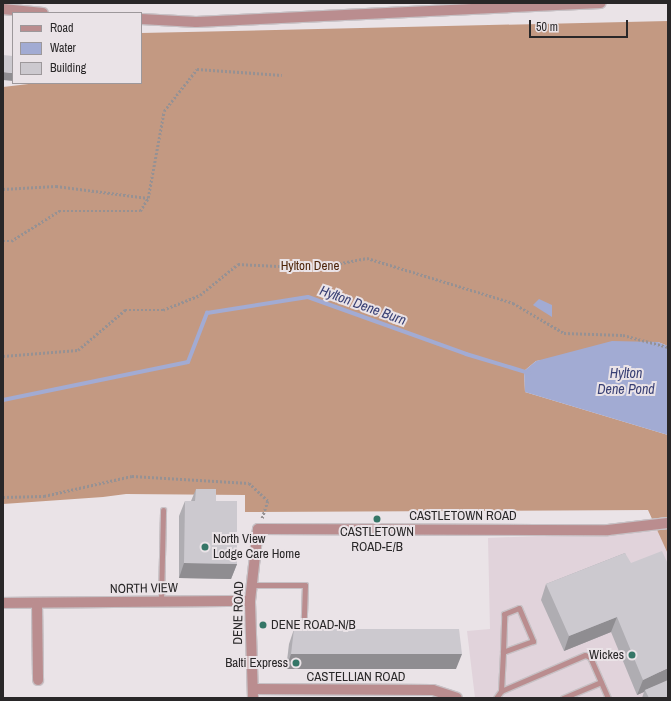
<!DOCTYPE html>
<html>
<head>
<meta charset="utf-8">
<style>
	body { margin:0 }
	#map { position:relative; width:671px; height:701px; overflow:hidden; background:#eae3e7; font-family:"Archivo Narrow",sans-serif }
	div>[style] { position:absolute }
	.built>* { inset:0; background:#e1d3db }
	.forest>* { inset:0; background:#c39982 }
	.water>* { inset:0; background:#a2abd3 }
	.stream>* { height:4px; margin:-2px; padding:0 2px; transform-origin:2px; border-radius:2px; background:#a2abd3 }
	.path>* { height:2.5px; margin-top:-1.25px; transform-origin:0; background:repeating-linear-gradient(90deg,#969193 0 2px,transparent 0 4px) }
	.roads { filter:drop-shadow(1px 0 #c7c1c5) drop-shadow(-1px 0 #c7c1c5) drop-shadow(0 1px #c7c1c5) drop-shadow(0 -1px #c7c1c5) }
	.service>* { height:5px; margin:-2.5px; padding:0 2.5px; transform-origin:2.5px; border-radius:2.5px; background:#ba8d8f }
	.minor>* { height:10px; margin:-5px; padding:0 5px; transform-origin:5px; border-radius:5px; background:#ba8d8f }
	.tertiary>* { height:10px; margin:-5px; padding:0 5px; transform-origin:5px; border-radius:5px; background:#ba8d8f }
	.wall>* { inset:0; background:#afadb2 }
	.shaded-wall>* { inset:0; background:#8f8d91 }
	.building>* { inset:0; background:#ccc9cf }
	.dots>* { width:11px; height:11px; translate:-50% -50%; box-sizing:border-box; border:2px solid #eae3e7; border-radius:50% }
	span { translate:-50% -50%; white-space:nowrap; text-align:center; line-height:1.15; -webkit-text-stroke:4px #eae3e7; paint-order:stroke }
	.park-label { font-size:13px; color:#4d240a }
	.street-label { font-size:13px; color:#292728 }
	.poi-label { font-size:13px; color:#292728 }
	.left { translate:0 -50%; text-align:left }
	.right { translate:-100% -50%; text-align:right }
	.water-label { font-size:14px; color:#383f74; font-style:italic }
	.frame { position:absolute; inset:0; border:4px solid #292728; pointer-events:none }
	.legend { position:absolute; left:12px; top:12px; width:130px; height:72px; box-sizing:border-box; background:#eae3e7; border:1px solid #9d989b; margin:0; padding:5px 7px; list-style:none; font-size:12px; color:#292728 }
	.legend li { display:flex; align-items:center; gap:8px; height:20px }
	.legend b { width:20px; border:1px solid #9d989b }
	.scale { position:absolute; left:529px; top:20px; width:99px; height:18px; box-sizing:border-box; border:2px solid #292728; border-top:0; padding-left:5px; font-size:12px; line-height:14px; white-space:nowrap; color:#292728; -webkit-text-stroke:3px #eae3e7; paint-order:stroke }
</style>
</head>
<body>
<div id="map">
	<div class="built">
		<i style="clip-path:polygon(659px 531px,668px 554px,668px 698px,475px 698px,467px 631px,490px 629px,488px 538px)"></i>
	</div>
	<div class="forest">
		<i style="clip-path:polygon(668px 21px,668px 346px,658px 342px,536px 361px,524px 371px,525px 392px,668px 435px,668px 554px,648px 510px,245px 512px,245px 495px,126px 494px,103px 497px,3px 504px,3px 87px,37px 83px,141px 83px,141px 33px)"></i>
	</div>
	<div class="water">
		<i style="clip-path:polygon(539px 299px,552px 305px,552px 317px,533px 305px)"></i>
		<i style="clip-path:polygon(612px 341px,658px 342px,668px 346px,668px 435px,525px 392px,524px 371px,536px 361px)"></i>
	</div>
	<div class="stream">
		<i style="left:3px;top:400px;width:189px;rotate:-11.6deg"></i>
		<i style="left:188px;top:362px;width:53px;rotate:-68.8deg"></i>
		<i style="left:207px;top:313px;width:102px;rotate:-9deg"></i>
		<i style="left:308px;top:297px;width:168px;rotate:19.8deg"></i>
		<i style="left:466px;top:354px;width:66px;rotate:16.8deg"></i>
	</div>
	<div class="path">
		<i style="left:3px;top:189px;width:53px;rotate:-3.2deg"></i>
		<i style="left:56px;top:186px;width:93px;rotate:7.4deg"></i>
		<i style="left:3px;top:241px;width:8px"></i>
		<i style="left:11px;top:241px;width:57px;rotate:-32deg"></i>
		<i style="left:59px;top:211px;width:81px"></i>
		<i style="left:140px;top:211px;width:15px;rotate:-58deg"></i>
		<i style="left:148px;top:198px;width:88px;rotate:-79.6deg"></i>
		<i style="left:164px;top:111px;width:53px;rotate:-51.8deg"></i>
		<i style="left:197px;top:69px;width:85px;rotate:4deg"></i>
		<i style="left:3px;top:356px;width:75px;rotate:-4.6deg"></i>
		<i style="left:78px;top:350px;width:62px;rotate:-40.4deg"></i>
		<i style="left:125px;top:310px;width:38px"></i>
		<i style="left:163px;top:310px;width:40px;rotate:-22deg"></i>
		<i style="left:200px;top:295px;width:49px;rotate:-39.2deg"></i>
		<i style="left:238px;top:264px;width:78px;rotate:2.9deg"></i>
		<i style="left:316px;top:268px;width:52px;rotate:-11.1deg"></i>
		<i style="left:367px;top:258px;width:153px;rotate:17.1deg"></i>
		<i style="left:513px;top:303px;width:59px;rotate:30.5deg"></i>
		<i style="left:564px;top:333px;width:59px;rotate:1.9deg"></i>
		<i style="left:623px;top:335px;width:47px;rotate:14.9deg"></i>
		<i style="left:3px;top:497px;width:41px;rotate:-1.4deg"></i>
		<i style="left:44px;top:496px;width:90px;rotate:-12.8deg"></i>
		<i style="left:132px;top:476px;width:117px;rotate:3.4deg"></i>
		<i style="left:249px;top:483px;width:26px;rotate:43deg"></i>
		<i style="left:268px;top:501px;width:19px;rotate:108deg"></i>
	</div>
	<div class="roads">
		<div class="service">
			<i style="left:251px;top:585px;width:54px"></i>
			<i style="left:305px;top:585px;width:32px;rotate:92deg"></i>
			<i style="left:161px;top:601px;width:91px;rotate:-88.7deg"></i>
			<i style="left:501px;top:691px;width:91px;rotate:-23.2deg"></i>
			<i style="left:585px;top:655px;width:5px;rotate:22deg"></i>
			<i style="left:590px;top:657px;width:45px;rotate:66.3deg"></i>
			<i style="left:496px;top:698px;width:9px;rotate:-54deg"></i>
			<i style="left:501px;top:691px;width:39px;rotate:-87deg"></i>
			<i style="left:503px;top:652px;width:38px;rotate:-88deg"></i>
			<i style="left:504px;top:614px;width:16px;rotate:-22deg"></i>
			<i style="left:519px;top:608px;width:36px;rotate:67deg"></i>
			<i style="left:533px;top:641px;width:32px;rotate:160deg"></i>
			<i style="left:563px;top:698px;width:41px;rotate:-22.8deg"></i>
		</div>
		<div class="minor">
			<i style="left:3px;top:603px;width:247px;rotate:-0.5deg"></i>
			<i style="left:37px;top:604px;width:76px;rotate:89.2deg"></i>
			<i style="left:253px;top:689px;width:180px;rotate:0.3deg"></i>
			<i style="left:433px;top:690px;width:25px;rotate:18deg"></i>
		</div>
		<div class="tertiary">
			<i style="left:3px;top:9px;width:40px;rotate:5.7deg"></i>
			<i style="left:141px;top:19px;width:55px;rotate:3.1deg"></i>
			<i style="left:196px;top:22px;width:405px;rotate:-2.7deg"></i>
			<i style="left:253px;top:698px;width:97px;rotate:-91.8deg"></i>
			<i style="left:250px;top:601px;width:72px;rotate:-83.7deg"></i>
			<i style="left:258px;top:529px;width:350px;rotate:0.2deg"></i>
			<i style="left:608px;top:530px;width:60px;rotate:-6.7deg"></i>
		</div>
	</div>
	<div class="wall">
		<i style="clip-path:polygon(196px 489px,216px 501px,237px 564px,231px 579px,179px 578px,179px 516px,185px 501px,191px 501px)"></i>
		<i style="clip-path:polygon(625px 553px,668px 698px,642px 698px,644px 692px,637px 695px,611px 632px,564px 651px,541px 600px,546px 584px)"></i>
		<i style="clip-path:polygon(294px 629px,456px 669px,286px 669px,289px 644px)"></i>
	</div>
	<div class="shaded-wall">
		<i style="clip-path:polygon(3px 72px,13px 73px,13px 81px,3px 80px)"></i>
		<i style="clip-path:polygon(184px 563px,237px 564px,231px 579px,179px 578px)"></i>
		<i style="clip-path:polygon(617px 617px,611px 632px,564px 651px,569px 636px)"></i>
		<i style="clip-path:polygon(291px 654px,462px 654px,456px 669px,286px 669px)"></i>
		<i style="clip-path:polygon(668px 668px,668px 681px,645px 690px,644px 692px,637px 695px,643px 680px)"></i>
	</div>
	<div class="building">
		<i style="clip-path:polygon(3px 55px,13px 56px,13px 73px,3px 72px)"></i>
		<i style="clip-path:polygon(196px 489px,216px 489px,216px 501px,237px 501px,237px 564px,184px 563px,185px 501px,195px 501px)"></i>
		<i style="clip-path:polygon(662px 551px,668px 564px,668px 668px,643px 680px,617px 617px,569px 636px,546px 584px,625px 553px,631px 563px)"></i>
		<i style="clip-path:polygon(294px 629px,459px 629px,462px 654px,291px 654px)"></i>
		<i style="clip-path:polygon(668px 680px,668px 698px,649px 698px,645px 690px)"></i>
	</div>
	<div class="dots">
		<i style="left:377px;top:519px;background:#357667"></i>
		<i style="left:205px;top:547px;background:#357667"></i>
		<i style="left:263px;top:625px;background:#357667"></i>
		<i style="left:632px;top:655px;background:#357667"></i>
		<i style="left:296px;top:663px;background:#357667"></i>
	</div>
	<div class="park-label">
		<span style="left:310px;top:266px">Hylton Dene</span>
	</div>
	<div class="street-label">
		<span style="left:463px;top:516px">CASTLETOWN ROAD</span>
		<span style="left:144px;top:589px;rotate:-1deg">NORTH VIEW</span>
		<span style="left:239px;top:613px;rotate:-89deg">DENE ROAD</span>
		<span style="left:356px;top:677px">CASTELLIAN ROAD</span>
	</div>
	<div class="poi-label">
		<span style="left:377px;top:540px">CASTLETOWN<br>ROAD-E/B</span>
		<span class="left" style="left:213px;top:547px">North View<br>Lodge Care Home</span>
		<span class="left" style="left:271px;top:625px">DENE ROAD-N/B</span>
		<span class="right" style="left:624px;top:655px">Wickes</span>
		<span class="right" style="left:288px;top:663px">Balti Express</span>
	</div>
	<div class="water-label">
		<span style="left:363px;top:305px;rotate:20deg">Hylton Dene Burn</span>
		<span style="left:626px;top:381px">Hylton<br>Dene Pond</span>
	</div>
	<div class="frame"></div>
	<ul class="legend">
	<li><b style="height:5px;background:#ba8d8f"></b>Road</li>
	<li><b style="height:11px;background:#a2abd3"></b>Water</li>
	<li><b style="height:11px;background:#ccc9cf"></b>Building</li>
	</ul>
	<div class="scale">50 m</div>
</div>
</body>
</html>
